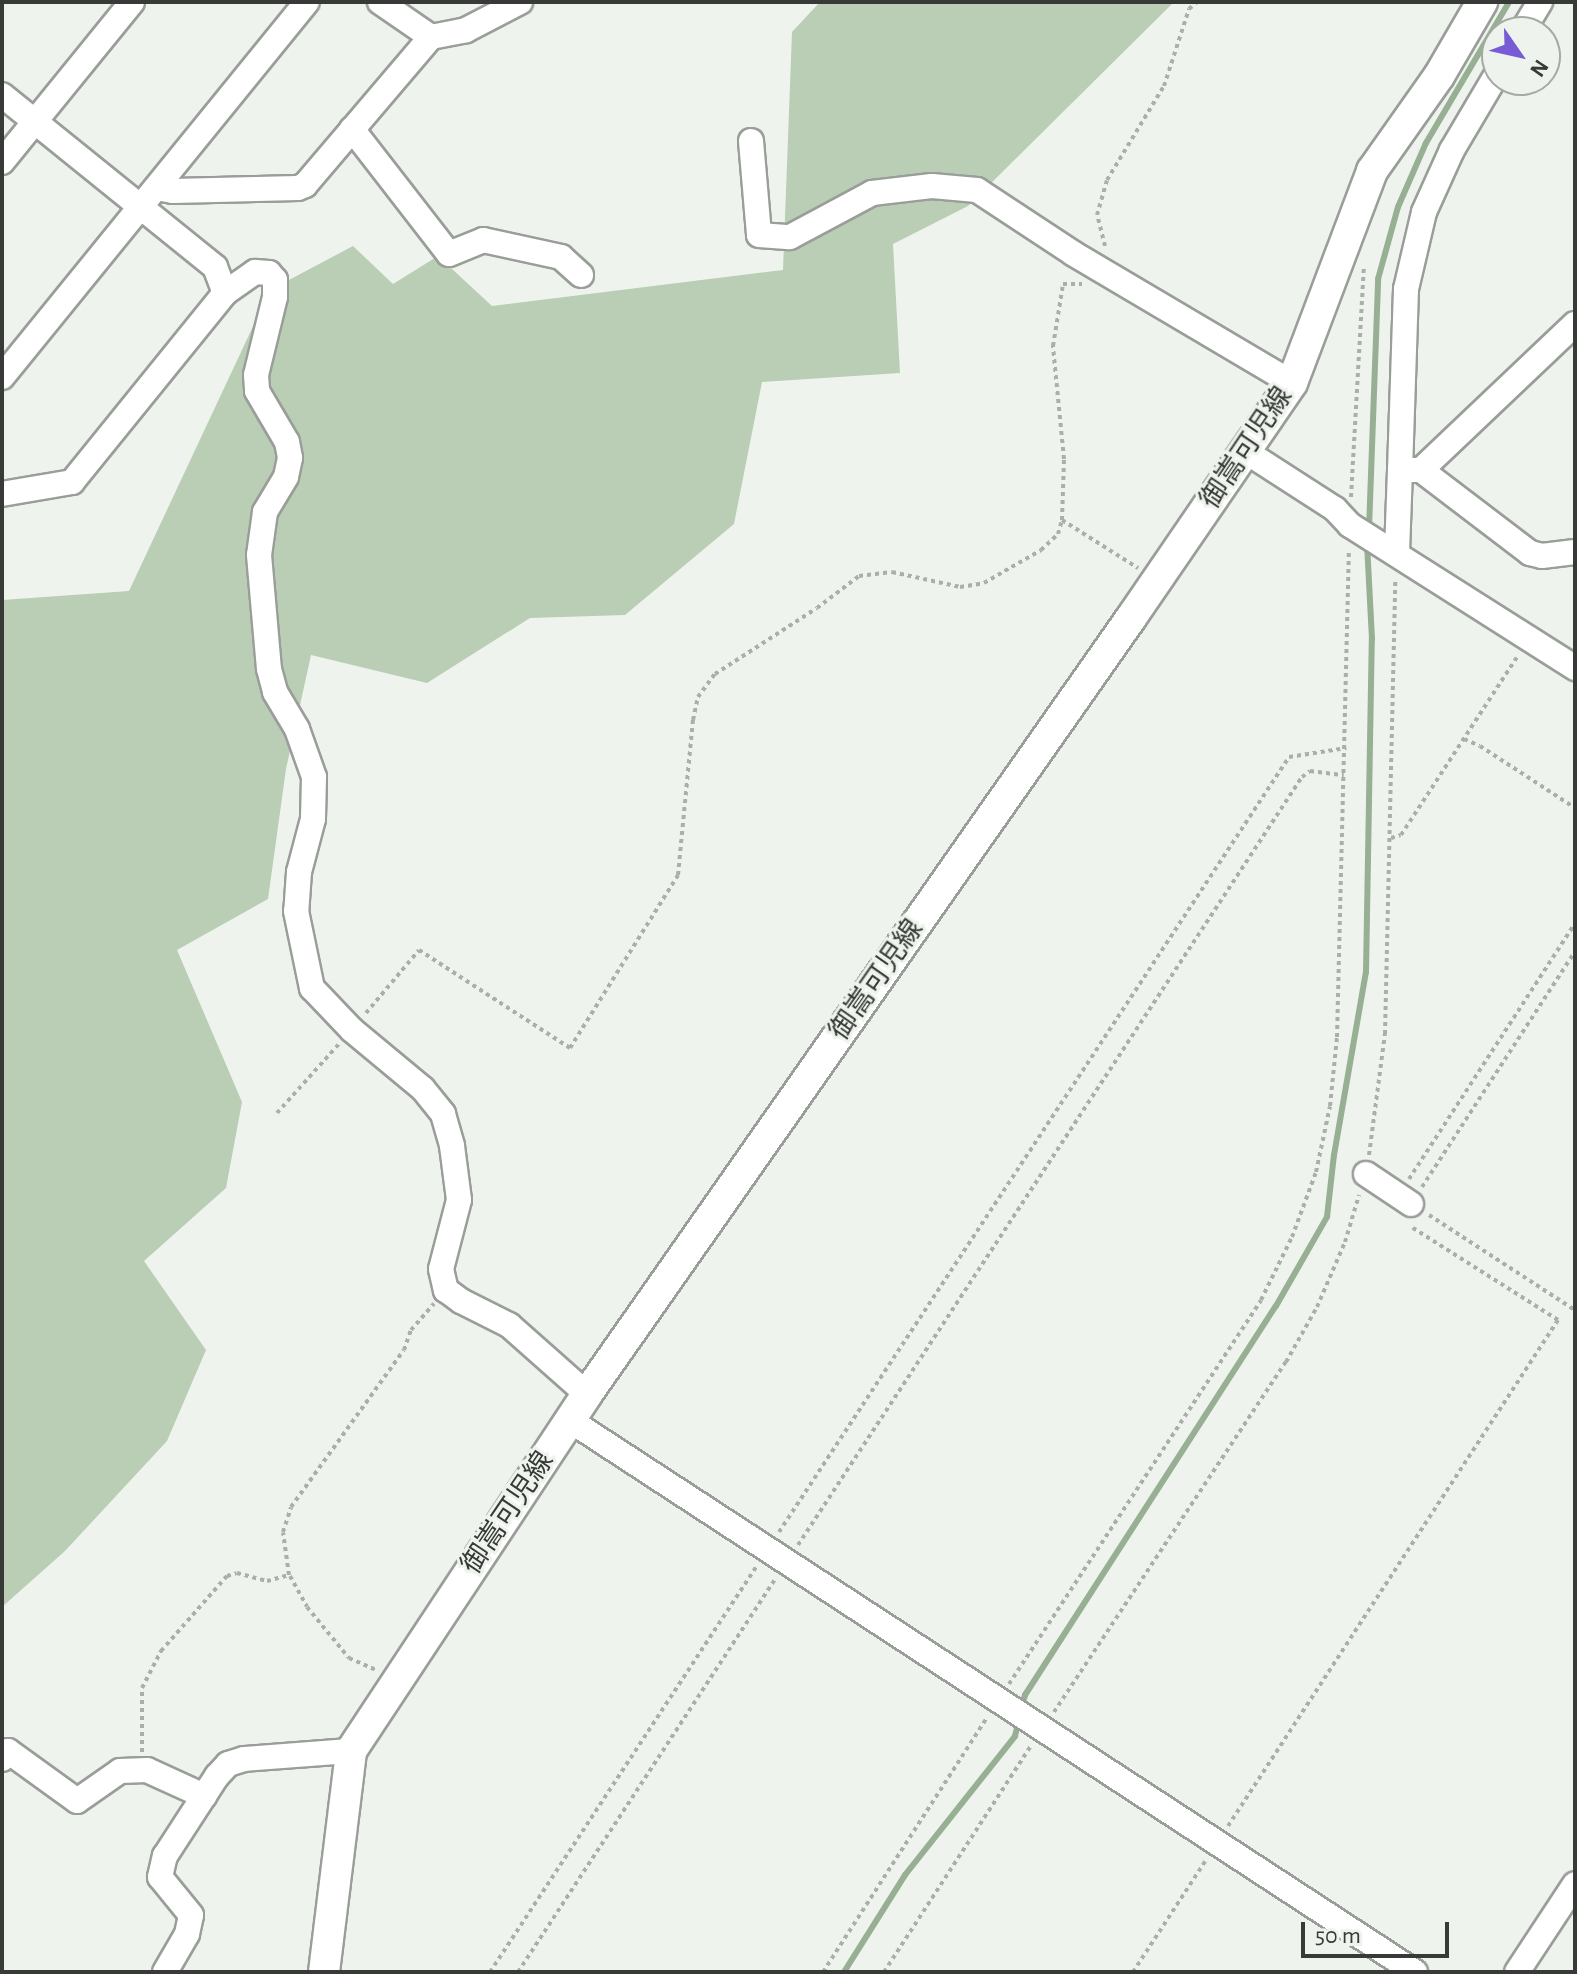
<!DOCTYPE html>
<html>
<head>
<meta charset="utf-8">
<style>
	body { margin:0 }
	#map { position:relative; width:1577px; height:1974px; overflow:hidden; background:#eef4ed; font-family:"Alegreya Sans","Noto Sans JP",sans-serif }
	div>[style] { position:absolute }
	.green>* { inset:0; background:#bacdb5 }
	.stream>* { height:6px; margin:-3px; padding:0 3px; transform-origin:3px; border-radius:3px; background:#97af92 }
	.path>* { height:4px; margin-top:-2px; transform-origin:0; background:repeating-linear-gradient(90deg,#aaafa9 0 4px,transparent 0 8px) }
	.roads { filter:drop-shadow(2px 0 #999e98) drop-shadow(-2px 0 #999e98) drop-shadow(0 2px #999e98) drop-shadow(0 -2px #999e98) }
	.minor>* { height:24px; margin:-12px; padding:0 12px; transform-origin:12px; border-radius:12px; background:#fff }
	.major>* { height:30px; margin:-15px; padding:0 15px; transform-origin:15px; border-radius:15px; background:#fff }
	span { translate:-50% -50%; white-space:nowrap; text-align:center; line-height:1.15; -webkit-text-stroke:6px #eef4ed; paint-order:stroke }
	.street-label { font-size:28px; color:#383a37 }
	.frame { position:absolute; inset:0; border:4px solid #383a37; pointer-events:none }
	.north { position:absolute; left:1481px; top:16px; width:80px; height:80px; box-sizing:border-box; background:#eef4ed; border:2px solid #a5aaa4; border-radius:50%; rotate:124deg; font-size:22px; font-weight:700; line-height:32px; text-align:center; color:#383a37 }
	.north::after { content:''; display:block; margin:auto; width:28px; height:36px; background:#775cd6; clip-path:polygon(50% 0,100% 100%,50% 72%,0 100%) }
	.scale { position:absolute; left:1301px; top:1922px; width:148px; height:36px; box-sizing:border-box; border:4px solid #383a37; border-top:0; padding-left:10px; font-size:24px; line-height:28px; white-space:nowrap; color:#383a37; -webkit-text-stroke:6px #eef4ed; paint-order:stroke }
</style>
</head>
<body>
<div id="map">
	<div class="green">
		<i style="clip-path:polygon(820px 2px,1174px 2px,968px 206px,893px 244px,900px 373px,762px 382px,734px 524px,625px 615px,530px 618px,427px 683px,311px 655px,286px 769px,268px 899px,177px 950px,242px 1102px,226px 1188px,144px 1261px,206px 1350px,167px 1441px,65px 1551px,2px 1607px,2px 600px,129px 591px,270px 290px,353px 246px,393px 284px,438px 256px,492px 306px,783px 270px,792px 32px)"></i>
	</div>
	<div class="stream">
		<i style="left:1369px;top:529px;width:250px;rotate:-87.9deg"></i>
		<i style="left:1378px;top:279px;width:75px;rotate:-74.5deg"></i>
		<i style="left:1398px;top:207px;width:70px;rotate:-66.4deg"></i>
		<i style="left:1426px;top:143px;width:164px;rotate:-59.5deg"></i>
		<i style="left:1021px;top:1709px;width:15px;rotate:-74deg"></i>
		<i style="left:1025px;top:1695px;width:463px;rotate:-57.2deg"></i>
		<i style="left:1276px;top:1306px;width:103px;rotate:-60.2deg"></i>
		<i style="left:1327px;top:1217px;width:62px;rotate:-83.6deg"></i>
		<i style="left:1334px;top:1155px;width:186px;rotate:-80.1deg"></i>
		<i style="left:1366px;top:972px;width:333px;rotate:-89deg"></i>
		<i style="left:1372px;top:639px;width:95px;rotate:-93deg"></i>
		<i style="left:844px;top:1972px;width:115px;rotate:-57.8deg"></i>
		<i style="left:905px;top:1875px;width:177px;rotate:-51.6deg"></i>
		<i style="left:1015px;top:1736px;width:16px;rotate:-76deg"></i>
	</div>
	<div class="path">
		<i style="left:1105px;top:246px;width:32px;rotate:-104deg"></i>
		<i style="left:1097px;top:215px;width:36px;rotate:-74deg"></i>
		<i style="left:1107px;top:180px;width:110px;rotate:-58.8deg"></i>
		<i style="left:1164px;top:86px;width:81px;rotate:-72deg"></i>
		<i style="left:1189px;top:9px;width:11px;rotate:-41deg"></i>
		<i style="left:1351px;top:497px;width:231px;rotate:-86.8deg"></i>
		<i style="left:1062px;top:520px;width:90px;rotate:32.3deg"></i>
		<i style="left:1464px;top:739px;width:17px;rotate:24deg"></i>
		<i style="left:1480px;top:746px;width:113px;rotate:33.1deg"></i>
		<i style="left:1391px;top:838px;width:10px;rotate:-17deg"></i>
		<i style="left:1401px;top:835px;width:212px;rotate:-56.9deg"></i>
		<i style="left:366px;top:1013px;width:82px;rotate:-49.9deg"></i>
		<i style="left:419px;top:950px;width:180px;rotate:33deg"></i>
		<i style="left:570px;top:1048px;width:204px;rotate:-58deg"></i>
		<i style="left:678px;top:875px;width:156px;rotate:-84.5deg"></i>
		<i style="left:693px;top:720px;width:24px;rotate:-78deg"></i>
		<i style="left:698px;top:697px;width:29px;rotate:-54deg"></i>
		<i style="left:715px;top:674px;width:121px;rotate:-32.9deg"></i>
		<i style="left:817px;top:608px;width:53px;rotate:-37.3deg"></i>
		<i style="left:859px;top:576px;width:33px;rotate:-7deg"></i>
		<i style="left:892px;top:572px;width:70px;rotate:12.4deg"></i>
		<i style="left:960px;top:587px;width:24px;rotate:-9deg"></i>
		<i style="left:984px;top:583px;width:66px;rotate:-30.1deg"></i>
		<i style="left:1041px;top:550px;width:23px;rotate:-43deg"></i>
		<i style="left:1058px;top:534px;width:15px;rotate:-74deg"></i>
		<i style="left:1062px;top:520px;width:61px;rotate:-88.1deg"></i>
		<i style="left:1064px;top:459px;width:114px;rotate:-95.6deg"></i>
		<i style="left:1053px;top:346px;width:63px;rotate:-80.8deg"></i>
		<i style="left:1063px;top:284px;width:19px"></i>
		<i style="left:277px;top:1113px;width:93px;rotate:-48.1deg"></i>
		<i style="left:1369px;top:1155px;width:122px;rotate:-82.5deg"></i>
		<i style="left:1385px;top:1034px;width:456px;rotate:-88.7deg"></i>
		<i style="left:1409px;top:1179px;width:305px;rotate:-57deg"></i>
		<i style="left:1422px;top:1187px;width:281px;rotate:-57deg"></i>
		<i style="left:1429px;top:1215px;width:174px;rotate:33.1deg"></i>
		<i style="left:779px;top:1532px;width:928px;rotate:-56.65deg"></i>
		<i style="left:1289px;top:757px;width:58px;rotate:-9deg"></i>
		<i style="left:798px;top:1545px;width:919px;rotate:-56.73deg"></i>
		<i style="left:1302px;top:777px;width:10px;rotate:-37deg"></i>
		<i style="left:1310px;top:771px;width:34px;rotate:7deg"></i>
		<i style="left:290px;top:1576px;width:35px;rotate:61deg"></i>
		<i style="left:307px;top:1607px;width:66px;rotate:50.5deg"></i>
		<i style="left:349px;top:1658px;width:30px;rotate:24deg"></i>
		<i style="left:1009px;top:1684px;width:459px;rotate:-56.7deg"></i>
		<i style="left:1261px;top:1300px;width:70px;rotate:-63.8deg"></i>
		<i style="left:1292px;top:1237px;width:69px;rotate:-69.7deg"></i>
		<i style="left:1316px;top:1172px;width:67px;rotate:-78deg"></i>
		<i style="left:1330px;top:1106px;width:69px;rotate:-84.2deg"></i>
		<i style="left:1337px;top:1037px;width:487px;rotate:-88.6deg"></i>
		<i style="left:1054px;top:1712px;width:420px;rotate:-56.5deg"></i>
		<i style="left:1286px;top:1362px;width:63px;rotate:-60.6deg"></i>
		<i style="left:1317px;top:1307px;width:71px;rotate:-66.7deg"></i>
		<i style="left:1345px;top:1242px;width:49px;rotate:-73.4deg"></i>
		<i style="left:142px;top:1752px;width:64px;rotate:-90deg"></i>
		<i style="left:142px;top:1688px;width:42px;rotate:-62.8deg"></i>
		<i style="left:161px;top:1651px;width:100px;rotate:-48.7deg"></i>
		<i style="left:227px;top:1576px;width:10px;rotate:-17deg"></i>
		<i style="left:237px;top:1573px;width:31px;rotate:15deg"></i>
		<i style="left:267px;top:1581px;width:23px;rotate:-15deg"></i>
		<i style="left:289px;top:1575px;width:43px;rotate:-97.9deg"></i>
		<i style="left:283px;top:1532px;width:26px;rotate:-72deg"></i>
		<i style="left:291px;top:1507px;width:193px;rotate:-54.3deg"></i>
		<i style="left:404px;top:1350px;width:21px;rotate:-71deg"></i>
		<i style="left:411px;top:1330px;width:35px;rotate:-49deg"></i>
		<i style="left:1228px;top:1826px;width:604px;rotate:-56.89deg"></i>
		<i style="left:1558px;top:1320px;width:175px;rotate:-147.6deg"></i>
		<i style="left:490px;top:1972px;width:486px;rotate:-56.7deg"></i>
		<i style="left:518px;top:1972px;width:470px;rotate:-56.8deg"></i>
		<i style="left:823px;top:1972px;width:301px;rotate:-57.2deg"></i>
		<i style="left:884px;top:1972px;width:270px;rotate:-57deg"></i>
		<i style="left:1133px;top:1972px;width:134px;rotate:-56.9deg"></i>
	</div>
	<div class="roads">
		<div class="minor">
			<i style="left:380px;top:2px;width:62px;rotate:34.5deg"></i>
			<i style="left:1522px;top:32px;width:35px;rotate:-59deg"></i>
			<i style="left:2px;top:95px;width:274px;rotate:38.9deg"></i>
			<i style="left:215px;top:267px;width:28px;rotate:69deg"></i>
			<i style="left:352px;top:129px;width:158px;rotate:52.2deg"></i>
			<i style="left:449px;top:254px;width:37px;rotate:-22deg"></i>
			<i style="left:483px;top:240px;width:80px;rotate:12.3deg"></i>
			<i style="left:561px;top:257px;width:27px;rotate:42deg"></i>
			<i style="left:751px;top:141px;width:94px;rotate:85.1deg"></i>
			<i style="left:759px;top:235px;width:31px;rotate:4deg"></i>
			<i style="left:790px;top:237px;width:93px;rotate:-28.2deg"></i>
			<i style="left:872px;top:193px;width:60px;rotate:-6.7deg"></i>
			<i style="left:932px;top:186px;width:45px;rotate:5.1deg"></i>
			<i style="left:977px;top:190px;width:116px;rotate:33.4deg"></i>
			<i style="left:1074px;top:254px;width:253px;rotate:30.6deg"></i>
			<i style="left:2px;top:162px;width:206px;rotate:-50.9deg"></i>
			<i style="left:156px;top:188px;width:17px;rotate:10deg"></i>
			<i style="left:173px;top:191px;width:125px;rotate:-1.4deg"></i>
			<i style="left:298px;top:188px;width:8px;rotate:-23deg"></i>
			<i style="left:305px;top:185px;width:194px;rotate:-49.6deg"></i>
			<i style="left:431px;top:37px;width:36px;rotate:-11deg"></i>
			<i style="left:466px;top:30px;width:61px;rotate:-27.4deg"></i>
			<i style="left:2px;top:377px;width:483px;rotate:-50.9deg"></i>
			<i style="left:1245px;top:451px;width:107px;rotate:32.8deg"></i>
			<i style="left:1335px;top:509px;width:22px;rotate:47deg"></i>
			<i style="left:1350px;top:525px;width:267px;rotate:32.4deg"></i>
			<i style="left:1400px;top:470px;width:181px;rotate:-88.1deg"></i>
			<i style="left:1406px;top:289px;width:79px;rotate:-76.8deg"></i>
			<i style="left:1424px;top:212px;width:68px;rotate:-65.7deg"></i>
			<i style="left:1452px;top:150px;width:88px;rotate:-59.4deg"></i>
			<i style="left:1421px;top:470px;width:137px;rotate:37.3deg"></i>
			<i style="left:1530px;top:553px;width:12px;rotate:14deg"></i>
			<i style="left:1542px;top:556px;width:33px;rotate:-7deg"></i>
			<i style="left:2px;top:494px;width:71px;rotate:-9.7deg"></i>
			<i style="left:72px;top:482px;width:243px;rotate:-51deg"></i>
			<i style="left:225px;top:293px;width:37px;rotate:-35deg"></i>
			<i style="left:255px;top:272px;width:14px;rotate:4deg"></i>
			<i style="left:269px;top:273px;width:9px;rotate:49deg"></i>
			<i style="left:275px;top:280px;width:17px;rotate:90deg"></i>
			<i style="left:275px;top:297px;width:80px;rotate:103.7deg"></i>
			<i style="left:256px;top:375px;width:16px;rotate:86deg"></i>
			<i style="left:257px;top:391px;width:59px;rotate:59.5deg"></i>
			<i style="left:287px;top:442px;width:16px;rotate:79deg"></i>
			<i style="left:290px;top:458px;width:19px;rotate:102deg"></i>
			<i style="left:286px;top:477px;width:41px;rotate:121deg"></i>
			<i style="left:265px;top:512px;width:43px;rotate:97.9deg"></i>
			<i style="left:259px;top:555px;width:114px;rotate:85deg"></i>
			<i style="left:269px;top:669px;width:24px;rotate:75deg"></i>
			<i style="left:275px;top:692px;width:43px;rotate:59.3deg"></i>
			<i style="left:297px;top:729px;width:51px;rotate:70.5deg"></i>
			<i style="left:314px;top:777px;width:42px;rotate:91.4deg"></i>
			<i style="left:313px;top:819px;width:55px;rotate:104.8deg"></i>
			<i style="left:299px;top:872px;width:39px;rotate:94deg"></i>
			<i style="left:296px;top:911px;width:79px;rotate:78.3deg"></i>
			<i style="left:312px;top:988px;width:58px;rotate:46.4deg"></i>
			<i style="left:352px;top:1030px;width:92px;rotate:39.7deg"></i>
			<i style="left:423px;top:1089px;width:32px;rotate:51deg"></i>
			<i style="left:443px;top:1114px;width:33px;rotate:74deg"></i>
			<i style="left:452px;top:1146px;width:54px;rotate:82.6deg"></i>
			<i style="left:459px;top:1200px;width:71px;rotate:104.6deg"></i>
			<i style="left:441px;top:1269px;width:22px;rotate:77deg"></i>
			<i style="left:446px;top:1290px;width:19px;rotate:36deg"></i>
			<i style="left:461px;top:1301px;width:54px;rotate:26.6deg"></i>
			<i style="left:509px;top:1325px;width:104px;rotate:41.5deg"></i>
			<i style="left:1397px;top:552px;width:82px;rotate:-87.9deg"></i>
			<i style="left:1400px;top:470px;width:21px"></i>
			<i style="left:1421px;top:470px;width:212px;rotate:-43.5deg"></i>
			<i style="left:1366px;top:1174px;width:54px;rotate:33.7deg"></i>
			<i style="left:571px;top:1421px;width:1008px;rotate:33.14deg"></i>
			<i style="left:2px;top:1759px;width:10px;rotate:-53deg"></i>
			<i style="left:8px;top:1751px;width:85px;rotate:35.9deg"></i>
			<i style="left:77px;top:1801px;width:52px;rotate:-34.9deg"></i>
			<i style="left:120px;top:1771px;width:27px;rotate:-2deg"></i>
			<i style="left:147px;top:1770px;width:63px;rotate:24.5deg"></i>
			<i style="left:165px;top:1972px;width:44px;rotate:-59.9deg"></i>
			<i style="left:187px;top:1934px;width:19px;rotate:-78deg"></i>
			<i style="left:191px;top:1915px;width:49px;rotate:-129.2deg"></i>
			<i style="left:160px;top:1877px;width:22px;rotate:-77deg"></i>
			<i style="left:165px;top:1856px;width:95px;rotate:-57deg"></i>
			<i style="left:217px;top:1776px;width:16px;rotate:-47deg"></i>
			<i style="left:228px;top:1764px;width:17px;rotate:-17deg"></i>
			<i style="left:244px;top:1759px;width:107px;rotate:-4.3deg"></i>
			<i style="left:1517px;top:1972px;width:105px;rotate:-56.6deg"></i>
		</div>
		<div class="major">
			<i style="left:324px;top:1972px;width:223px;rotate:-83deg"></i>
			<i style="left:351px;top:1751px;width:428px;rotate:-56.5deg"></i>
			<i style="left:587px;top:1394px;width:948px;rotate:-54.97deg"></i>
			<i style="left:1131px;top:618px;width:285px;rotate:-55.6deg"></i>
			<i style="left:1292px;top:383px;width:227px;rotate:-69.3deg"></i>
			<i style="left:1372px;top:171px;width:116px;rotate:-54.8deg"></i>
			<i style="left:1439px;top:76px;width:86px;rotate:-59.8deg"></i>
		</div>
	</div>
	<div class="street-label">
		<span style="left:1247px;top:448px;rotate:-56deg">御嵩可児線</span>
		<span style="left:877px;top:980px;rotate:-55deg">御嵩可児線</span>
		<span style="left:508px;top:1513px;rotate:-56deg">御嵩可児線</span>
	</div>
	<div class="frame"></div>
	<div class="north">N</div>
	<div class="scale">50 m</div>
</div>
</body>
</html>
